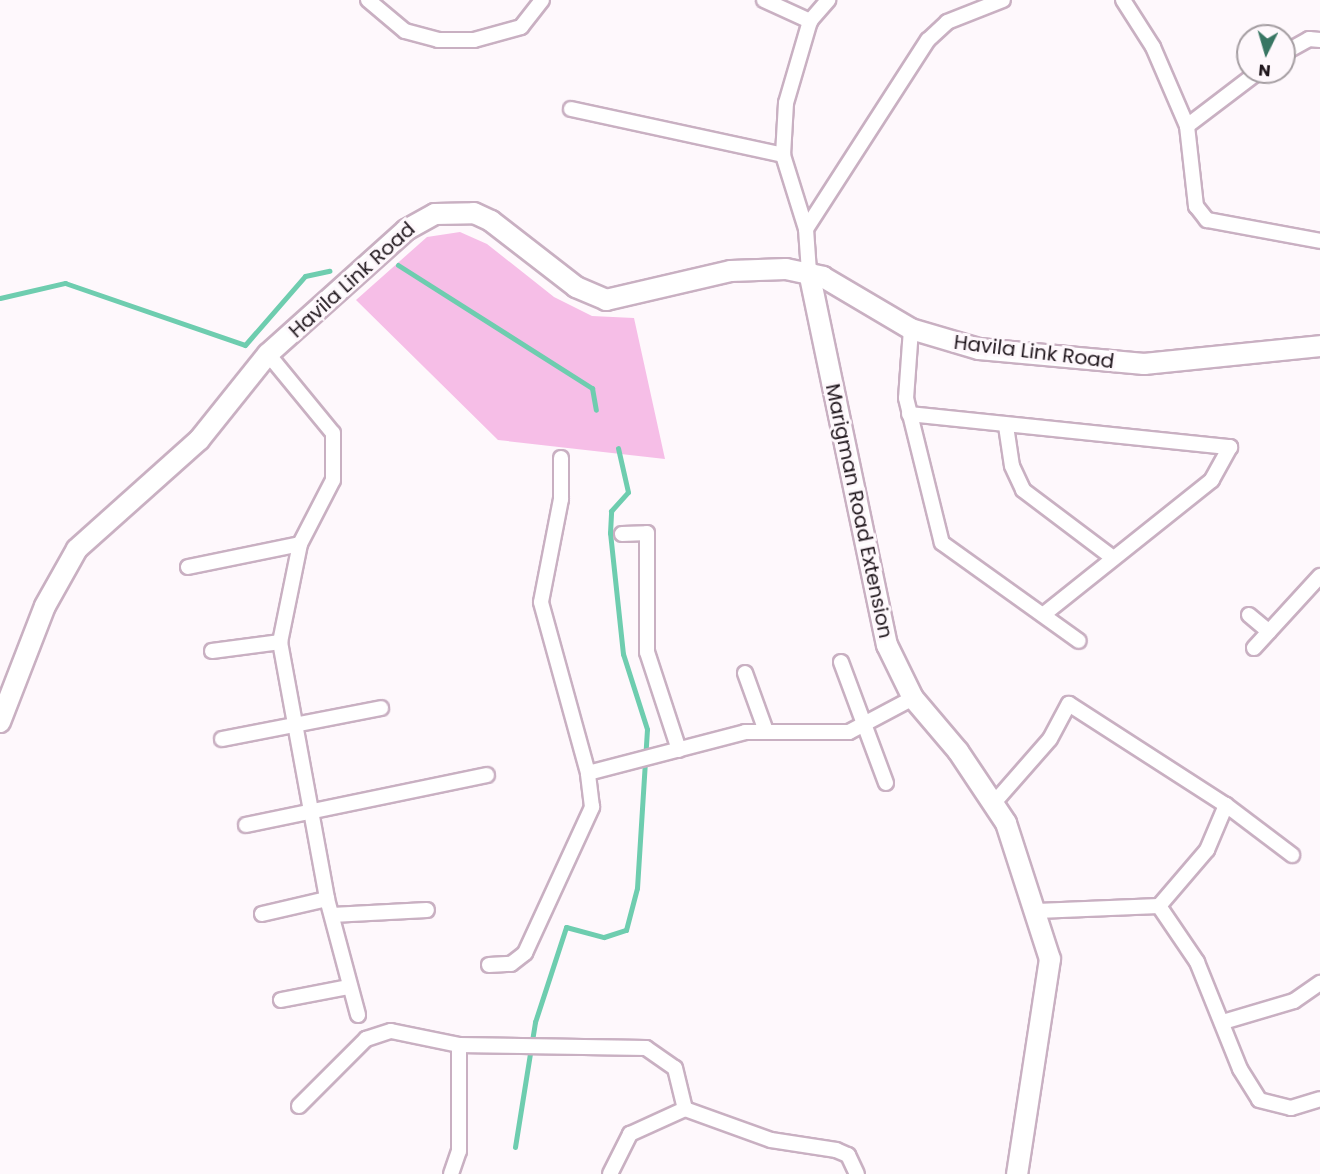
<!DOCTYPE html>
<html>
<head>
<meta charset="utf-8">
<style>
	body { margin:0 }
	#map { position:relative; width:1320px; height:1174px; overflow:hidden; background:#fef8fc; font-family:Poppins,sans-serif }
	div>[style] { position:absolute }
	.green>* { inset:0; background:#f6bee7 }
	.stream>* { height:5px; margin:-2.5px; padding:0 2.5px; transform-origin:2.5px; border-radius:2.5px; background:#6ecdaf }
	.roads { filter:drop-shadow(2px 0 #c9b0c2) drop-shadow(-2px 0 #c9b0c2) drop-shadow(0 2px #c9b0c2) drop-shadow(0 -2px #c9b0c2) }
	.street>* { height:14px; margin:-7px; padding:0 7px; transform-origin:7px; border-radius:7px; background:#fff }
	.secondary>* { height:20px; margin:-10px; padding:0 10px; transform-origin:10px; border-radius:10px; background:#fff }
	span { translate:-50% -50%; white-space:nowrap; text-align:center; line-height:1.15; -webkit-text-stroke:6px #fef8fc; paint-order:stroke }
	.street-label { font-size:20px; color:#1f161c }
	.north { position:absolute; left:1236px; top:24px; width:60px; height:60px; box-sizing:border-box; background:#fef8fc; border:2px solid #a59ea2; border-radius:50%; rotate:185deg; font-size:16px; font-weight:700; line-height:24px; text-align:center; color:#1f161c }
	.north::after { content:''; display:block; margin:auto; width:21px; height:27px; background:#387663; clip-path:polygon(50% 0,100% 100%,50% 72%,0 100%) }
</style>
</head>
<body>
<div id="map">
	<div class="green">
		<i style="clip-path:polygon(460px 232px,487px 244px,554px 297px,592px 316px,634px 318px,665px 459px,498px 440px,356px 300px,427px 237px)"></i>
	</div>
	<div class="stream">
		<i style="left:398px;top:265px;width:230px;rotate:32.4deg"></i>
		<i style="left:592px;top:388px;width:22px;rotate:80deg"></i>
		<i style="left:0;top:298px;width:67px;rotate:-13deg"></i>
		<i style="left:65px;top:283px;width:190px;rotate:19deg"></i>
		<i style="left:245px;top:345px;width:91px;rotate:-49deg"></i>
		<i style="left:305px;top:276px;width:25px;rotate:-12deg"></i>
		<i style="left:515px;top:1147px;width:127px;rotate:-80.9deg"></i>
		<i style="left:535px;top:1022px;width:100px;rotate:-71.9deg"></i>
		<i style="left:566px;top:927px;width:39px;rotate:15deg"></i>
		<i style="left:604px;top:937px;width:23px;rotate:-18deg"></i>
		<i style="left:626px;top:930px;width:43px;rotate:-75.3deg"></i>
		<i style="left:637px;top:888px;width:159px;rotate:-86.4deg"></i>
		<i style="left:647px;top:729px;width:79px;rotate:-107.7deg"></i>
		<i style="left:623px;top:654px;width:122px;rotate:-96.1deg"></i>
		<i style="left:610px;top:533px;width:22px;rotate:-87deg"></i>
		<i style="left:611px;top:511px;width:25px;rotate:-48deg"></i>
		<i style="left:628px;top:492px;width:45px;rotate:-102.8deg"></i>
	</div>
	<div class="roads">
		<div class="street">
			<i style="left:368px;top:0;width:48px;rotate:40deg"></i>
			<i style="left:405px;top:31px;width:34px;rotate:15deg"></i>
			<i style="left:438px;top:40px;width:36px"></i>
			<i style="left:474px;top:40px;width:49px;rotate:-15.5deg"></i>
			<i style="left:521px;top:27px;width:34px;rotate:-52deg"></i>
			<i style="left:764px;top:0;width:51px;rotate:24.5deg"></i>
			<i style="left:1123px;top:0;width:56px;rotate:57.4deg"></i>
			<i style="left:1153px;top:47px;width:86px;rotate:66.7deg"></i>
			<i style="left:1187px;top:126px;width:81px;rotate:83.6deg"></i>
			<i style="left:1196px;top:206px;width:18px;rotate:52deg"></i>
			<i style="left:1207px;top:220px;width:115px;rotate:10.5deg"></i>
			<i style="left:1284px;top:53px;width:29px;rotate:-29deg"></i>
			<i style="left:1309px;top:39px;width:11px;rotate:5deg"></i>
			<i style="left:571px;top:109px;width:217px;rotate:12.2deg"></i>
			<i style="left:1187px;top:126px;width:89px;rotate:-37.3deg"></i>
			<i style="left:806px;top:229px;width:225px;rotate:-57.2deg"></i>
			<i style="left:928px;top:40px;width:26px;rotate:-43deg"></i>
			<i style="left:947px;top:22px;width:60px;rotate:-21.4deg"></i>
			<i style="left:809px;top:272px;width:43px;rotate:-94deg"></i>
			<i style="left:806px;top:229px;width:77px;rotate:-107.3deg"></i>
			<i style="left:783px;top:155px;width:52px;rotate:-86.7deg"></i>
			<i style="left:786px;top:103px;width:85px;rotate:-73.7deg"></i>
			<i style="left:810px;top:21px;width:28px;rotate:-49deg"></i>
			<i style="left:911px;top:329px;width:69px;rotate:94.1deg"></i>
			<i style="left:906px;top:398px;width:149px;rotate:76.1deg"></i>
			<i style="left:942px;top:543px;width:168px;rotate:35.6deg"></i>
			<i style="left:268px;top:354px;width:102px;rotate:50.6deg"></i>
			<i style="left:333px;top:433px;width:47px;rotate:90deg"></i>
			<i style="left:333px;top:480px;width:72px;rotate:117.3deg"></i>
			<i style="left:300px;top:544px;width:100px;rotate:101.5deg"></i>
			<i style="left:280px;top:642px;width:261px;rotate:79.6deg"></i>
			<i style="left:327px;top:899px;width:120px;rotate:75deg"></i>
			<i style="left:909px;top:414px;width:323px;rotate:5.9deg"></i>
			<i style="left:1230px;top:447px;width:38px;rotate:119deg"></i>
			<i style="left:1212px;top:480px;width:216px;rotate:141.4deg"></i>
			<i style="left:1006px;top:426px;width:40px;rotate:81.5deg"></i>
			<i style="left:1012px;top:466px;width:26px;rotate:65deg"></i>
			<i style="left:1023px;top:490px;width:111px;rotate:37deg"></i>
			<i style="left:622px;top:534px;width:25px;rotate:-2deg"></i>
			<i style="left:647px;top:533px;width:119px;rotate:90deg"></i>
			<i style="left:647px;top:652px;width:103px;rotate:71.9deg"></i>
			<i style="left:188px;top:567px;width:114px;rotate:-11.6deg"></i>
			<i style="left:1249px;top:615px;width:26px;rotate:40deg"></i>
			<i style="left:1254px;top:648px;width:98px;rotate:-47.5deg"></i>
			<i style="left:212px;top:651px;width:69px;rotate:-7.5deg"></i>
			<i style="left:841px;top:662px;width:129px;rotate:69.6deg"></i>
			<i style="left:745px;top:673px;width:62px;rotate:70.1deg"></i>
			<i style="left:222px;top:739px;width:162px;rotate:-11deg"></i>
			<i style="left:588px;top:773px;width:162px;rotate:-14.6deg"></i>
			<i style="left:745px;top:732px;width:104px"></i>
			<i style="left:849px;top:732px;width:72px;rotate:-28deg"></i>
			<i style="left:993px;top:804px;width:86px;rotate:-48.8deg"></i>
			<i style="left:1050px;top:739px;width:40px;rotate:-62deg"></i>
			<i style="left:1069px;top:704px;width:187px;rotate:32.8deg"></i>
			<i style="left:1226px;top:805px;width:83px;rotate:37.1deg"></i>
			<i style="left:246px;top:825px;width:246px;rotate:-11.7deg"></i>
			<i style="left:1159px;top:906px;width:68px;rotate:55.8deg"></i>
			<i style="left:1197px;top:962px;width:115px;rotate:68.1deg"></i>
			<i style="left:1240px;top:1069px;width:36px;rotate:58deg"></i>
			<i style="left:1259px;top:1100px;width:33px;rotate:14deg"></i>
			<i style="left:1291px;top:1108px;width:30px;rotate:-17deg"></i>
			<i style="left:1037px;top:911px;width:122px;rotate:-2.3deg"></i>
			<i style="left:1159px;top:906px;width:74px;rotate:-49.4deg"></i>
			<i style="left:1207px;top:850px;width:49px;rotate:-67.1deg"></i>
			<i style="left:262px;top:914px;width:67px;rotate:-13deg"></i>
			<i style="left:332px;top:915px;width:95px;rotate:-3deg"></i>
			<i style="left:489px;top:965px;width:22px;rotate:-3deg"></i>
			<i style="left:511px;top:964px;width:18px;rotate:-38deg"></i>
			<i style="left:525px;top:953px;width:161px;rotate:-65.3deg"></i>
			<i style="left:592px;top:807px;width:34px;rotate:-97deg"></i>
			<i style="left:588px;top:773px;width:177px;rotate:-105.4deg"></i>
			<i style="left:541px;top:602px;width:105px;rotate:-79deg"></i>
			<i style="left:561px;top:499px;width:41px;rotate:-90deg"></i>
			<i style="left:281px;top:1000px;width:68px;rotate:-11deg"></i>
			<i style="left:1223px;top:1022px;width:74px;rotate:-16.5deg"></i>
			<i style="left:1294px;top:1001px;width:32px;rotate:-35deg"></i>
			<i style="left:299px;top:1106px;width:95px;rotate:-45deg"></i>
			<i style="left:366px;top:1039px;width:26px;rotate:-18deg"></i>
			<i style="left:391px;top:1031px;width:69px;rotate:11.6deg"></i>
			<i style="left:459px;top:1045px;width:187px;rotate:0.9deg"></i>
			<i style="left:646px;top:1048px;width:35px;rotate:35deg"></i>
			<i style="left:675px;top:1068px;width:42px;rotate:76.3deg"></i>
			<i style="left:451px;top:1174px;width:24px;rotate:-71deg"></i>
			<i style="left:459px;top:1151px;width:106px;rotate:-90deg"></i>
			<i style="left:610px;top:1174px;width:45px;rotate:-63.4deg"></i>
			<i style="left:630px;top:1134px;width:60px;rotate:-24.4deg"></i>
			<i style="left:685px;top:1109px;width:91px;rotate:19.8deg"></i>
			<i style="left:771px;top:1140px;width:66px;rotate:8.7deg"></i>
			<i style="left:836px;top:1150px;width:13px;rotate:23deg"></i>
			<i style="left:848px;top:1155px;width:21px;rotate:65deg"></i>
		</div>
		<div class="secondary">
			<i style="left:809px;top:272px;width:381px;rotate:78.2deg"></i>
			<i style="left:887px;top:645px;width:59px;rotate:63.9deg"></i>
			<i style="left:913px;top:698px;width:70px;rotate:49.7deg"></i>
			<i style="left:958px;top:751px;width:87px;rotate:56.3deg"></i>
			<i style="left:1006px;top:823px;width:143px;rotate:72.1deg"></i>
			<i style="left:1050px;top:959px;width:218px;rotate:98.7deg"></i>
			<i style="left:0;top:722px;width:124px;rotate:-68.8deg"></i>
			<i style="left:45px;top:606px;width:65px;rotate:-60.7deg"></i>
			<i style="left:77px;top:549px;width:164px;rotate:-41.8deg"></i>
			<i style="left:199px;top:440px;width:110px;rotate:-51.3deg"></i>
			<i style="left:268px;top:354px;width:186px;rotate:-41.9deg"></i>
			<i style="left:406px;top:230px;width:33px;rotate:-29deg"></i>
			<i style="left:435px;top:214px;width:39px;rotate:-1deg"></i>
			<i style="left:474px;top:213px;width:19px;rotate:25deg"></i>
			<i style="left:491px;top:221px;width:108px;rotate:37.8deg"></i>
			<i style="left:576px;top:287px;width:33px;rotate:23deg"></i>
			<i style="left:606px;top:300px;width:128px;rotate:-13.1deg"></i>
			<i style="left:731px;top:271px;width:55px;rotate:-2.1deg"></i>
			<i style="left:786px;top:269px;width:38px;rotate:12deg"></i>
			<i style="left:823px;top:277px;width:102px;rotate:30.6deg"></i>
			<i style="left:911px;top:329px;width:71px;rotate:16.4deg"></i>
			<i style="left:979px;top:349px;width:166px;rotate:5.2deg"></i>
			<i style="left:1144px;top:364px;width:177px;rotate:-5.8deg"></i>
		</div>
	</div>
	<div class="street-label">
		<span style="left:352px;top:280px;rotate:-42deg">Havila Link Road</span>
		<span style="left:1034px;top:352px;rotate:7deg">Havila Link Road</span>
		<span style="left:859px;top:511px;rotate:78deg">Marigman Road Extension</span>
	</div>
	<div class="north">N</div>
</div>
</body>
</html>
